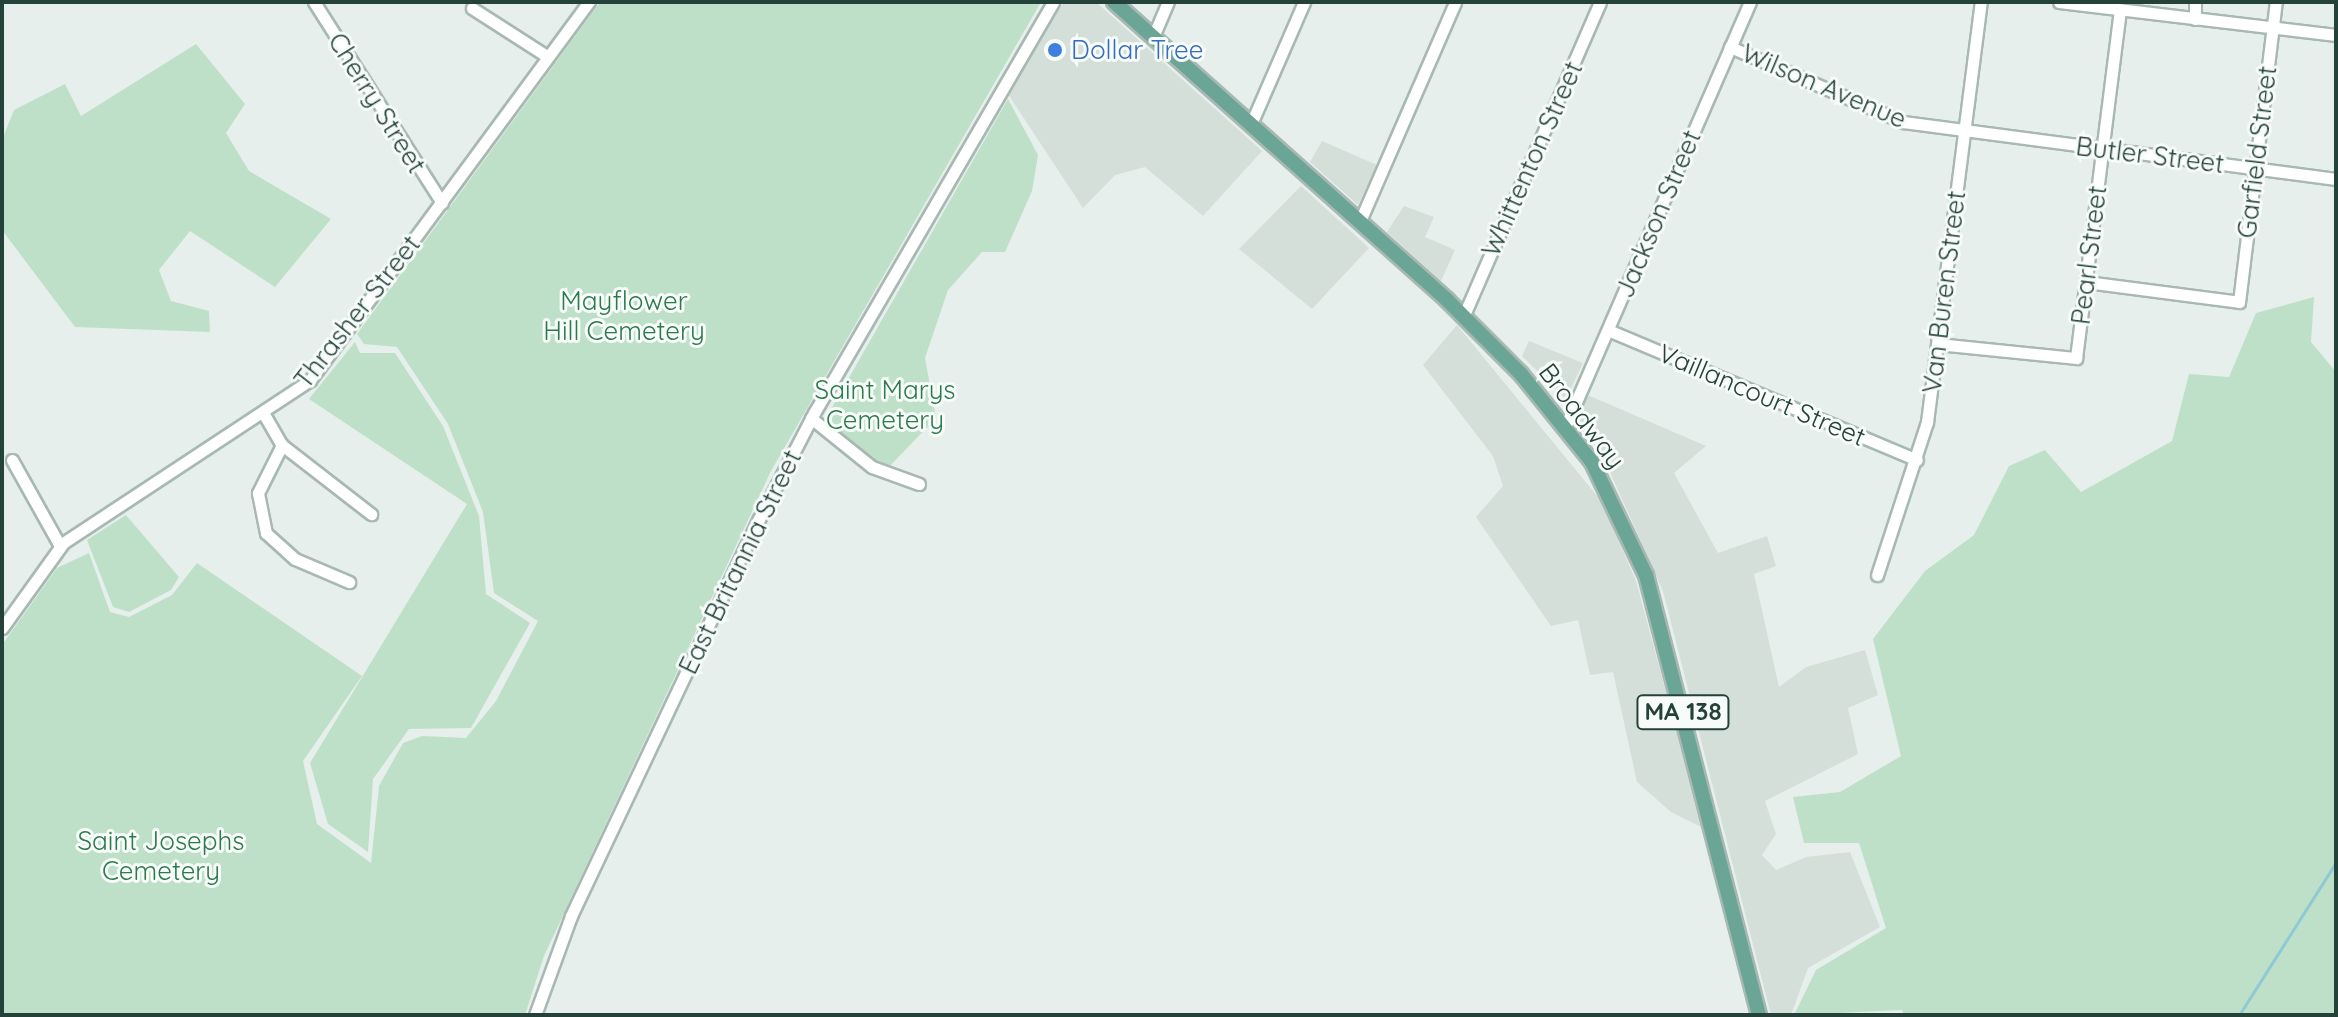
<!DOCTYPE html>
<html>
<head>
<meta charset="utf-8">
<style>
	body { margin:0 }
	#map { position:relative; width:2338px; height:1017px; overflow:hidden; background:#e6efeb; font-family:Quicksand,sans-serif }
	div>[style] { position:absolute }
	.built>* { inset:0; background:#d4dfda }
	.green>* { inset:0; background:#bfe0c8 }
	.stream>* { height:3px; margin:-1.5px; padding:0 1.5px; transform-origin:1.5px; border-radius:1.5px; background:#8ec9d4 }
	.roads { filter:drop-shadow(2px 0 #a8b8b2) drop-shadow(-2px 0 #a8b8b2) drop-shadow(0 2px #a8b8b2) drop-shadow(0 -2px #a8b8b2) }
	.minor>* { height:11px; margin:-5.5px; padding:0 5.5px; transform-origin:5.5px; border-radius:5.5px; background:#fff }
	.major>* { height:14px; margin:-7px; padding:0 7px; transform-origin:7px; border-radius:7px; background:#6aa596 }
	.dots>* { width:22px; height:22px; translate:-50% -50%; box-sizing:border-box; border:4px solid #f7fbf9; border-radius:50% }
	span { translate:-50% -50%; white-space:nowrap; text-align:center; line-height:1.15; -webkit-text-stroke:6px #f7fbf9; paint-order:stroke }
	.shield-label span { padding:2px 6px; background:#f7fbf9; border:2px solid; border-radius:6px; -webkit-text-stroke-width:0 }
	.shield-label { font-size:24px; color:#24423a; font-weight:700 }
	.shop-label { font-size:26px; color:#366cbe }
	.left { translate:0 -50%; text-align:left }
	.street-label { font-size:26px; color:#24423a }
	.park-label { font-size:26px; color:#2d7a4b }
	.frame { position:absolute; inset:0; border:4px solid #24423a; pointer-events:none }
</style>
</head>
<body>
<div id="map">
	<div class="built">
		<i style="clip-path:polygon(1064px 2px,1096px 2px,1262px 151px,1203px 216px,1145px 167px,1115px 175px,1083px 208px,1008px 94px)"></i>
		<i style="clip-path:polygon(1322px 141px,1377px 165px,1358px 205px,1310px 162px)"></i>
		<i style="clip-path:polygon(1301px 186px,1369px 248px,1312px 309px,1239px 249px)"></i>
		<i style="clip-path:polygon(1404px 206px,1434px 217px,1425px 237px,1455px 250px,1441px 281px,1387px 232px)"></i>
		<i style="clip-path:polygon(1457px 325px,1602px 502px,1636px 581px,1703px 828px,1671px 812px,1637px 782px,1613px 672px,1590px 675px,1578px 620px,1551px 626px,1476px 517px,1503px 486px,1493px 456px,1423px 365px)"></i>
		<i style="clip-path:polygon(1529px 341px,1583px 363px,1566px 399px,1522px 356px)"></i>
		<i style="clip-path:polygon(1590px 396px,1706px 446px,1674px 473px,1718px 553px,1767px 536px,1776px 566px,1754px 574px,1779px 687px,1806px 667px,1865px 650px,1878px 695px,1848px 708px,1858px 754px,1765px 801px,1776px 834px,1762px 855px,1776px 870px,1806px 857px,1850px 852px,1880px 927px,1808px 968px,1791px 1015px,1771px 1015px,1663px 591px,1604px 459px,1563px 405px)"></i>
	</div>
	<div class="green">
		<i style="clip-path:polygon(600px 2px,1041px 2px,771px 471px,544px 956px,525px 1015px,2px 1015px,2px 645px,57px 568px,89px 553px,110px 612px,129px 617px,172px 595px,197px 563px,362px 676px,303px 761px,317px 824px,371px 863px,379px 786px,403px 743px,422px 736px,466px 738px,496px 701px,538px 621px,494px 593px,483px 512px,448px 424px,397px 347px,364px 344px,357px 334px)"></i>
		<i style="clip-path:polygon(196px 44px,245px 104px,226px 133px,249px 171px,331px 219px,275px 287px,190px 231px,159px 270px,171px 301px,209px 311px,210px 332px,75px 327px,2px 230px,2px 140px,14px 110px,65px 84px,81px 116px)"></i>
		<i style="clip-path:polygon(1008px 99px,1038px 155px,1032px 191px,1005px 252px,982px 252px,948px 290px,925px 358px,936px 418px,885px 471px,826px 418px)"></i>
		<i style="clip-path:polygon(2314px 297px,2311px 342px,2336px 372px,2336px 1015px,1904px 1015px,1902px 1010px,1794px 1015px,1816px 970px,1886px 928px,1859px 843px,1804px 843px,1793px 797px,1840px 792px,1901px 756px,1873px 639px,1925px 571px,1974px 535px,2009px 466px,2045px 450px,2081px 492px,2172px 441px,2189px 374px,2229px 377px,2256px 313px)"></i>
		<i style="clip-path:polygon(355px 342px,360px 353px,395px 353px,443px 426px,479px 516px,486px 594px,530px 623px,471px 728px,409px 729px,373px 779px,368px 852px,328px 824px,310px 763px,467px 504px,309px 399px)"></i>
		<i style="clip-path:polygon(126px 515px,179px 577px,171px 590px,129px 612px,113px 607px,87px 540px)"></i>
	</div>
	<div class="stream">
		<i style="left:2239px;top:1015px;width:181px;rotate:-57.6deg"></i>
	</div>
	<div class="roads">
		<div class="minor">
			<i style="left:314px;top:2px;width:238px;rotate:57.5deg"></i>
			<i style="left:2059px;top:2px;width:279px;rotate:6.8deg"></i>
			<i style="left:2195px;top:2px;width:17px;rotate:90deg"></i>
			<i style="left:472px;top:8px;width:90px;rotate:32.8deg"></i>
			<i style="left:1153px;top:37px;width:38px;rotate:-67deg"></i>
			<i style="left:1730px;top:47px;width:189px;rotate:23.4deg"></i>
			<i style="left:1903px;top:122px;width:437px;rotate:7.5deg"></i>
			<i style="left:1251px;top:124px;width:133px;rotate:-66.5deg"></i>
			<i style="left:1360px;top:221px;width:239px;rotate:-66.5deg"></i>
			<i style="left:2086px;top:282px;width:154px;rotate:7.4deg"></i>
			<i style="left:2239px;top:302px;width:302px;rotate:-83deg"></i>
			<i style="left:1464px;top:315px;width:341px;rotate:-66.5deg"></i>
			<i style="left:1608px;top:330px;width:335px;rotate:22.8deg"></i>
			<i style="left:1938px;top:344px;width:139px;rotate:5.8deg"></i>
			<i style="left:2076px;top:358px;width:351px;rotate:-82.8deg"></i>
			<i style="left:265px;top:416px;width:34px;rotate:60deg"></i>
			<i style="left:282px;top:445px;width:113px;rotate:37.8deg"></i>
			<i style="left:811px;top:418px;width:78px;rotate:38.8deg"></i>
			<i style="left:872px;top:467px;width:50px;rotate:19.9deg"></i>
			<i style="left:1566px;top:425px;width:461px;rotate:-66.5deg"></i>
			<i style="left:282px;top:445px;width:54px;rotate:116.6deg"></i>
			<i style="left:258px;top:493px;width:41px;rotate:78.7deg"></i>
			<i style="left:266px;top:533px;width:39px;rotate:42deg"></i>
			<i style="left:295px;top:559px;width:59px;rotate:23.1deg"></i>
			<i style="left:12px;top:460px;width:98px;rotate:60.8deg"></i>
			<i style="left:1877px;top:575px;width:161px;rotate:-71.9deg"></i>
			<i style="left:1927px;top:422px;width:423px;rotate:-82.7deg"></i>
			<i style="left:2px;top:628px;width:105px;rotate:-54.3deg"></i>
			<i style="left:63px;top:543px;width:296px;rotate:-33.4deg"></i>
			<i style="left:310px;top:380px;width:470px;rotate:-53.6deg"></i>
			<i style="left:535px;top:1015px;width:105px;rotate:-70deg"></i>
			<i style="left:571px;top:916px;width:439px;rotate:-64.7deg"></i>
			<i style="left:759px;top:519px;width:119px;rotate:-62.6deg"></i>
			<i style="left:814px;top:413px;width:475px;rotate:-59.8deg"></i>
		</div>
		<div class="major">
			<i style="left:1114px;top:2px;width:447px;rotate:41.8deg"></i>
			<i style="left:1447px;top:300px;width:105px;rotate:45deg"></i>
			<i style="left:1521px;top:374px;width:113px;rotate:51.1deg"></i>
			<i style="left:1592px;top:462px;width:125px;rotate:64.5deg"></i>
			<i style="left:1646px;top:575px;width:454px;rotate:75.6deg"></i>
		</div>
	</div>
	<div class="dots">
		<i style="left:1055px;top:50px;background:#3f7fe0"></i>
	</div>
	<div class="shield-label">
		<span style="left:1683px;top:712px">MA 138</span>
	</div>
	<div class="shop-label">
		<span class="left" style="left:1071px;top:50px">Dollar Tree</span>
	</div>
	<div class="street-label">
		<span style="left:1824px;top:86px;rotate:23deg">Wilson Avenue</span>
		<span style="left:377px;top:103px;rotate:58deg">Cherry Street</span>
		<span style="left:2257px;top:152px;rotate:-83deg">Garfield Street</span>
		<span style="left:2150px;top:155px;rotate:7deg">Butler Street</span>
		<span style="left:1532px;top:159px;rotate:-66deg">Whittenton Street</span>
		<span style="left:1658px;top:214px;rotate:-67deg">Jackson Street</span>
		<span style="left:2089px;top:255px;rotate:-83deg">Pearl Street</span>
		<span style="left:1944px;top:292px;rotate:-83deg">Van Buren Street</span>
		<span style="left:357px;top:312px;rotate:-52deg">Thrasher Street</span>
		<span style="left:1762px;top:395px;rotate:23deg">Vaillancourt Street</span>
		<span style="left:1582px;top:416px;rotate:53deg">Broadway</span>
		<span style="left:740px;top:562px;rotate:-64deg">East Britannia Street</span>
	</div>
	<div class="park-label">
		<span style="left:624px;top:316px">Mayflower<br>Hill Cemetery</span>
		<span style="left:885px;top:405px">Saint Marys<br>Cemetery</span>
		<span style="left:161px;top:856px">Saint Josephs<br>Cemetery</span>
	</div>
	<div class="frame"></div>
</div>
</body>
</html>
